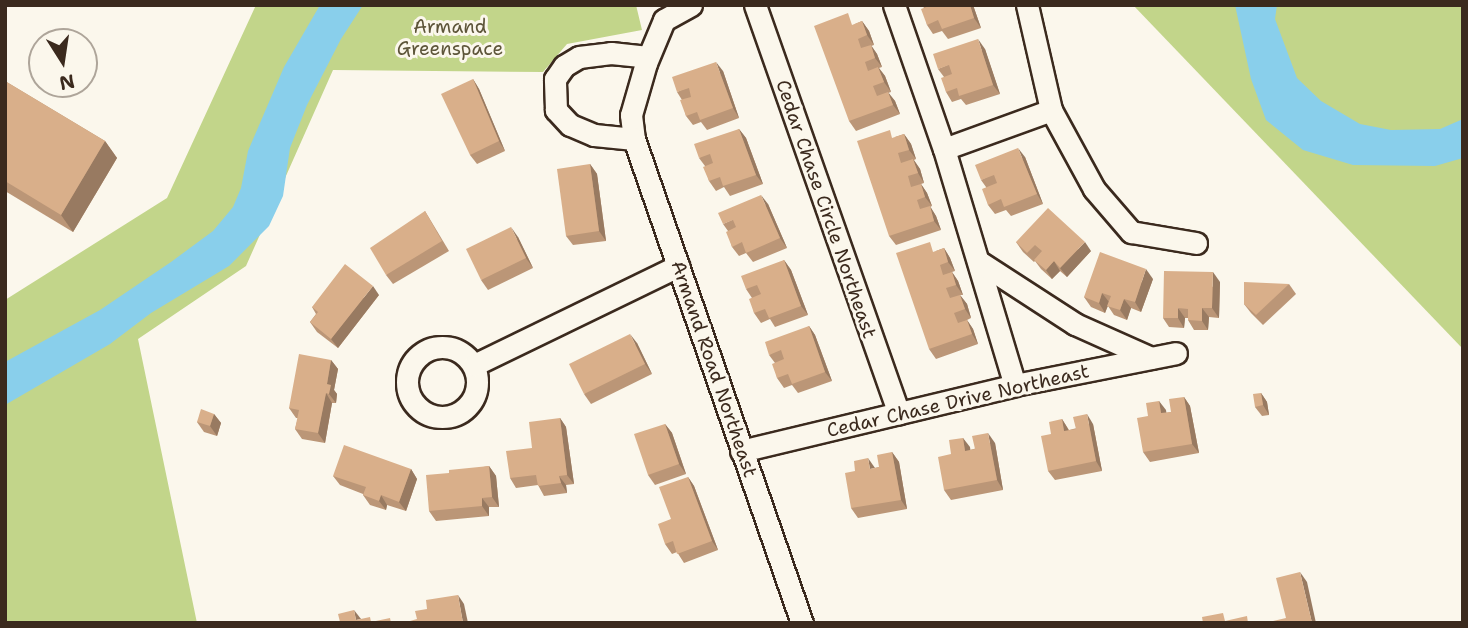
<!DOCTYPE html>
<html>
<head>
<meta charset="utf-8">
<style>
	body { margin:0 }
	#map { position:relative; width:1468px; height:628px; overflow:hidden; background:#fbf7ec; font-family:"Shantell Sans",sans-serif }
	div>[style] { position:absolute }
	.green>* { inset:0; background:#c2d58a }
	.water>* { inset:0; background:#89cfeb }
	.roads { filter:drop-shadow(2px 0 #3b2a1e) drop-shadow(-2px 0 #3b2a1e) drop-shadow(0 2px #3b2a1e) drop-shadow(0 -2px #3b2a1e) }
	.minor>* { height:21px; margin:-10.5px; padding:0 10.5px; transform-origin:10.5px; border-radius:10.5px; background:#fbf7ec }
	.minor>.ring { margin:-10.5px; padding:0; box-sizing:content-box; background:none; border:21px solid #fbf7ec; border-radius:50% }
	.wall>* { inset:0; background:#bb9677 }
	.shaded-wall>* { inset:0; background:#987a61 }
	.building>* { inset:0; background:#d9af8a }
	span { translate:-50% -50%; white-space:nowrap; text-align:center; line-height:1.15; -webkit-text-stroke:6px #fbf7ec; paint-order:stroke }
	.park-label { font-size:19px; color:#5d5539 }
	.street-label { font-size:19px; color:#3b2a1e }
	.frame { position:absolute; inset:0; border:7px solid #3b2a1e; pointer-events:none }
	.north { position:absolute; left:28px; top:28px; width:70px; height:70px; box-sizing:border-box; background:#fbf7ec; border:2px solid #aea59a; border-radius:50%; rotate:168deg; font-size:19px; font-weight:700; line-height:28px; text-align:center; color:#3b2a1e }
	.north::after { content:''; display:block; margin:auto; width:24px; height:32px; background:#3b2a1e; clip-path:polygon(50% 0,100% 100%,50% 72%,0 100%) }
</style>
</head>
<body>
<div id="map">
	<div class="green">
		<i style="clip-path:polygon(256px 5px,636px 5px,642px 30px,567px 44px,543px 72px,333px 70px,246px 266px,138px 339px,197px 623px,5px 623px,5px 300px,167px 198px)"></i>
		<i style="clip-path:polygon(1133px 5px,1463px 5px,1463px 349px)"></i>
	</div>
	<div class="water">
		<i style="clip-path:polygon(320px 5px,363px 5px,341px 39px,307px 105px,290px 148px,283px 196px,269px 226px,229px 266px,151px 313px,110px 344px,5px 405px,5px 362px,100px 310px,171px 262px,213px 231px,233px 207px,241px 188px,248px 151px,284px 67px)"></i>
		<i style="clip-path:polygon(1235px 5px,1277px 5px,1275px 19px,1297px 78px,1321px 101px,1360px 124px,1391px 130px,1440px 129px,1463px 119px,1463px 158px,1435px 166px,1353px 165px,1303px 150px,1266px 120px,1251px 79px)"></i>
	</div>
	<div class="roads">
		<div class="minor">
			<i style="left:691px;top:5px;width:31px;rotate:151deg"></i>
			<i style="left:664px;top:20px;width:47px;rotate:112.7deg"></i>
			<i style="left:646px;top:63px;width:54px;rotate:106.1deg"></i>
			<i style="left:631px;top:115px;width:24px;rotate:83deg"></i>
			<i style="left:634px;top:139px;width:512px;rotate:70.86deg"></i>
			<i style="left:755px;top:5px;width:433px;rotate:70.6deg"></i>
			<i style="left:894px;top:5px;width:152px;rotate:70.9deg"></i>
			<i style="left:944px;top:149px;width:246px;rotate:73.3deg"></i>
			<i style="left:1027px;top:5px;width:108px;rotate:77.1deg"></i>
			<i style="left:1051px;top:110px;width:90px;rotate:61.4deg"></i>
			<i style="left:1094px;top:189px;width:57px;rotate:49.3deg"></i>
			<i style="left:1131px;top:232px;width:66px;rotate:9.6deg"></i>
			<i style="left:634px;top:139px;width:40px;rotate:-174.3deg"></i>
			<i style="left:594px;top:135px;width:26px;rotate:-157deg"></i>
			<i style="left:570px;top:125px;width:21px;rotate:-133deg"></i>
			<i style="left:556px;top:110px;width:31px;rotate:-92deg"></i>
			<i style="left:555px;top:79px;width:16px;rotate:-55deg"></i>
			<i style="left:564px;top:66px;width:17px;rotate:-31deg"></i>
			<i style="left:579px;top:57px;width:32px;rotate:-7deg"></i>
			<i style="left:611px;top:53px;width:37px;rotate:6deg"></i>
			<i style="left:944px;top:149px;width:114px;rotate:-20deg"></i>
			<i style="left:978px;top:261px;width:116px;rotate:33deg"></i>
			<i style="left:1075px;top:324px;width:83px;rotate:24.1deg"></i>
			<i class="ring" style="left:407px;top:347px;width:49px;height:49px"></i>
			<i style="left:474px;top:365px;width:227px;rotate:-25.9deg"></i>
			<i style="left:741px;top:451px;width:282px;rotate:-13.5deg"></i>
			<i style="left:1015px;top:385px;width:164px;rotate:-11.2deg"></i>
		</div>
	</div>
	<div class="wall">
		<i style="clip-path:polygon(922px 5px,973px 5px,981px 28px,948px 39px,942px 31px,933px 34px,927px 25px,924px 8px)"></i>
		<i style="clip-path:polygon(862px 21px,869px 31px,874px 45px,871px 46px,877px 54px,882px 67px,879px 68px,885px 76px,891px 92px,888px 93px,895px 101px,900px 114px,856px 131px,849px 121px,855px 24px)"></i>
		<i style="clip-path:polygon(985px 49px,1000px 94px,966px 105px,961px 99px,952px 102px,946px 92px,944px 77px,938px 69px)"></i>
		<i style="clip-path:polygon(723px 71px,739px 118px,707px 130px,701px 122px,693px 125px,686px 116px,682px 100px,677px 92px)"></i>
		<i style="clip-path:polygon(473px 79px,479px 89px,505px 151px,477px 164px,470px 155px)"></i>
		<i style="clip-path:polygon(5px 81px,105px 141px,117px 158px,73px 232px,5px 191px)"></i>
		<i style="clip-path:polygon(739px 129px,746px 138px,763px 184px,730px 196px,724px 187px,716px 191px,709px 181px,705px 166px,699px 158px)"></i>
		<i style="clip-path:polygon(904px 134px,911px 144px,916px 159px,914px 160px,920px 169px,924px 183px,921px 184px,927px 193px,932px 206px,930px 207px,936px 216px,941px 230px,896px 245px,889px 236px,895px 137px)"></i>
		<i style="clip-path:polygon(1025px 157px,1043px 204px,1011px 216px,1006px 210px,995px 214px,988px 205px,986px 187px,981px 180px)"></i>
		<i style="clip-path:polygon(590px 164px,597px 174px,606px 241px,573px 245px,566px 236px)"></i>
		<i style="clip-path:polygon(768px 204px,787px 248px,753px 262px,746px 253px,739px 256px,732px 247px,728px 231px,723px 224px)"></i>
		<i style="clip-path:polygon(425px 211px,449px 251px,393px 284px,386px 275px)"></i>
		<i style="clip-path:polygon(518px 237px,533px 268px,488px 290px,481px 280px)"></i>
		<i style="clip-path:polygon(1016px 242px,1091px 251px,1067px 277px,1060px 271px,1052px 279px,1041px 269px,1035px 261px,1034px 262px,1023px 252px)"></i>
		<i style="clip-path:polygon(944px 248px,950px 258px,955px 271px,952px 272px,958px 281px,963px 295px,960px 295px,967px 304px,971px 318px,967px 320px,973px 329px,978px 344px,936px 359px,929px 349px,936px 251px)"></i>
		<i style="clip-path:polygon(784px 260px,791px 270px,808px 315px,775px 327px,770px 319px,761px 323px,754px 313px,752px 298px,746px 289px)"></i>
		<i style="clip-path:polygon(1153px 279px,1141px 312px,1131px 308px,1127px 320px,1114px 315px,1108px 306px,1105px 313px,1091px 307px,1084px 297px)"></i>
		<i style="clip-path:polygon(1220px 282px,1219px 318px,1209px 317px,1208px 330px,1194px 330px,1188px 320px,1188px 318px,1185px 318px,1184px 328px,1169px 327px,1163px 318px)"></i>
		<i style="clip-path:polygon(1289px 284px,1296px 294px,1263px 325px,1251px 313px,1244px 304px)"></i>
		<i style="clip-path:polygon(379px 295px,338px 348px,317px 332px,310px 322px,316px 314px,312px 307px)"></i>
		<i style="clip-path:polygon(809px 326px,815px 335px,832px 381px,798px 393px,792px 385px,784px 388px,777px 378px,775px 363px,769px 355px)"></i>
		<i style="clip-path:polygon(637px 343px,652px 374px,591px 404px,584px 394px)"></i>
		<i style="clip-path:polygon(331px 360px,338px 369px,334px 390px,337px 394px,336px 403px,332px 403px,325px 443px,302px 439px,295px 429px,298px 418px,296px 418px,289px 408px)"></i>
		<i style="clip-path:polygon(1261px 393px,1267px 402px,1269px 415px,1262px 416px,1255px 407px)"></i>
		<i style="clip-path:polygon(1184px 397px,1190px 406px,1199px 453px,1150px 462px,1143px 452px,1148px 416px,1159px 401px,1166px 413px,1171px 412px)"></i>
		<i style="clip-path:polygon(214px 414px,221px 423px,217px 436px,204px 432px,197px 422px)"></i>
		<i style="clip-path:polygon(560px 418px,566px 427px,574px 484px,566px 485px,567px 493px,544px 496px,538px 485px,516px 488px,510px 478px,532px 448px)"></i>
		<i style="clip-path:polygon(1062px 419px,1069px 430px,1093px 424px,1102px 471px,1055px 480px,1048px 471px,1051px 434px)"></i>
		<i style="clip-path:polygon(665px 424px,672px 433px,686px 474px,655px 485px,648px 475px)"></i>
		<i style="clip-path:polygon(963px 438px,970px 450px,995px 443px,1003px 490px,951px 500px,944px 490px)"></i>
		<i style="clip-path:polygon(892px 452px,899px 462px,907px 509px,858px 518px,851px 508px,875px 468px,879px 467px)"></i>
		<i style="clip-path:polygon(489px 466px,496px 476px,499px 507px,489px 507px,489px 516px,436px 521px,429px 511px,449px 473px)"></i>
		<i style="clip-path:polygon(411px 469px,417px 479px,406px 511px,387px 505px,386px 510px,370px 505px,363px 495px,363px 494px,340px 485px,333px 476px)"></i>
		<i style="clip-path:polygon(688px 477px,694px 486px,718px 550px,684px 563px,677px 552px,672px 554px,665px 544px,671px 519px)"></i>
	</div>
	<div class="shaded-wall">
		<i style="clip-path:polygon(970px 5px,973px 5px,981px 28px,974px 18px)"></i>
		<i style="clip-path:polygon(862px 21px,869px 31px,874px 45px,867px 35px)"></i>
		<i style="clip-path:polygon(978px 39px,985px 49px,1000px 94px,993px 85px)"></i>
		<i style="clip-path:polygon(871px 45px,877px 54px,882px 67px,875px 58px)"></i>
		<i style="clip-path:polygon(716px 62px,723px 71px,739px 118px,733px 108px)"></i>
		<i style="clip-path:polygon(878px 67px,885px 76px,891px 92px,884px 82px)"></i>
		<i style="clip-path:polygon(473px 79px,479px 89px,505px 151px,499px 141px)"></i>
		<i style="clip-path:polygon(888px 92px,895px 101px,900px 114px,893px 105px)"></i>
		<i style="clip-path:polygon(739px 129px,746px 138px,763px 184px,756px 175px)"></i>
		<i style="clip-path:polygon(904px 134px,911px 144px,916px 159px,909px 150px)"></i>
		<i style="clip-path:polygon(105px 141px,117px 158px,73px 232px,61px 215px)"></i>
		<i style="clip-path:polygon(1018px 148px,1025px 157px,1043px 204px,1037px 194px)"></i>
		<i style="clip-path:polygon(913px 159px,920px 169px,924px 183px,918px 173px)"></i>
		<i style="clip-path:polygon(590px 164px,597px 174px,606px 241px,599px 231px)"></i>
		<i style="clip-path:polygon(921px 184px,927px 193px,932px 206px,925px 197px)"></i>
		<i style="clip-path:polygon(761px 195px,768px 204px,787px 248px,780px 238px)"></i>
		<i style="clip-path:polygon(930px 206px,936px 216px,941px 230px,934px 221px)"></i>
		<i style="clip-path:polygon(511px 227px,518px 237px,533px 268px,526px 258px)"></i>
		<i style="clip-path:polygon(1085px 242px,1091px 251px,1067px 277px,1060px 268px)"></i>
		<i style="clip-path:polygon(944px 248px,950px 258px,955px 271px,948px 262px)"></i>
		<i style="clip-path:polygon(784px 260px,791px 270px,808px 315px,801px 306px)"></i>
		<i style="clip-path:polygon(1054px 261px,1060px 271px,1052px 279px,1046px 270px)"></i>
		<i style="clip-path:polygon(1146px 269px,1153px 279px,1141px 312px,1135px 302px)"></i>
		<i style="clip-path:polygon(952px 272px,958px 281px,963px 295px,956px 285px)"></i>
		<i style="clip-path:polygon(1213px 272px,1220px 282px,1219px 318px,1212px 308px)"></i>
		<i style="clip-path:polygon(373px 286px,379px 295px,338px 348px,331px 339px)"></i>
		<i style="clip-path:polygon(1102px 293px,1109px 302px,1105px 313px,1099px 303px)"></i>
		<i style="clip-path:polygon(960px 295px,967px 304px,971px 318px,965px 309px)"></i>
		<i style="clip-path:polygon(1124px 299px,1131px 308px,1127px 320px,1120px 310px)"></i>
		<i style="clip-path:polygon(1178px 308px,1185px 318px,1184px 328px,1178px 318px)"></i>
		<i style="clip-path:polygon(1202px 308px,1209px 317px,1208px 330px,1202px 321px)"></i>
		<i style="clip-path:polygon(967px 320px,973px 329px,978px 344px,972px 334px)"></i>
		<i style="clip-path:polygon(809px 326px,815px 335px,832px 381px,825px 372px)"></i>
		<i style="clip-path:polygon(630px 334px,637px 343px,652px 374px,645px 364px)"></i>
		<i style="clip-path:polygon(331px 360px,338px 369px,334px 390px,337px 394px,336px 403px,329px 394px,327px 384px)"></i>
		<i style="clip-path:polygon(326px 393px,332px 403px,325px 443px,318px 433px)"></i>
		<i style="clip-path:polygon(1261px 393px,1267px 402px,1269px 415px,1263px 405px)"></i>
		<i style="clip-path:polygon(1184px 397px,1190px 406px,1199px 453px,1192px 444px)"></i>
		<i style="clip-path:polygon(1159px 401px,1166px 410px,1168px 423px,1161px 413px)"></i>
		<i style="clip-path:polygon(214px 414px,221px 423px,217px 436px,210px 426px)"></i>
		<i style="clip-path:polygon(1087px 414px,1093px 424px,1102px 471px,1096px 461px)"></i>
		<i style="clip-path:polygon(560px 418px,566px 427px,574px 484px,567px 475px)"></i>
		<i style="clip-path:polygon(1062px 419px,1068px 429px,1071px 441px,1064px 431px)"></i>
		<i style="clip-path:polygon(665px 424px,672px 433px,686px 474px,679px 464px)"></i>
		<i style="clip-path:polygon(988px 433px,995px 443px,1003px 490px,997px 480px)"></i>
		<i style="clip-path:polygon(963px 438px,970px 447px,972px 460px,965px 451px)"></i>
		<i style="clip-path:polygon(892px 452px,899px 462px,907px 509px,901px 500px)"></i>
		<i style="clip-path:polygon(868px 458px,875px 468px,870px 469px)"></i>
		<i style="clip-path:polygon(489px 466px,496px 476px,499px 507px,492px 497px)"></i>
		<i style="clip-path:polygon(411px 469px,417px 479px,406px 511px,399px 502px)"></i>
		<i style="clip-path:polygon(559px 476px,566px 485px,567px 493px,561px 483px)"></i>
		<i style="clip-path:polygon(688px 477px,694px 486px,718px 550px,712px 541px)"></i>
		<i style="clip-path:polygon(381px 495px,387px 505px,386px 510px,379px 501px)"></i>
		<i style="clip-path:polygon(482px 498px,489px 507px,489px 516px,482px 506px)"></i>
		<i style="clip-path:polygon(1300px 572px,1307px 582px,1316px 623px,1312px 623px)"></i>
		<i style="clip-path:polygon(458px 595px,464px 604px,468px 623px,463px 623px)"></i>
		<i style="clip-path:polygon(354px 610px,361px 619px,356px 620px)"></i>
	</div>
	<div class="building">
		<i style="clip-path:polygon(932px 5px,970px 5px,974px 18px,942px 29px,938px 20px,927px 25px,921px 9px)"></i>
		<i style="clip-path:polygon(848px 13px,852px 25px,862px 21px,867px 35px,858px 39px,861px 48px,871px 45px,875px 58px,865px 62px,868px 71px,878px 67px,884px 82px,873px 86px,877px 96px,888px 92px,893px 105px,849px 121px,814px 26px)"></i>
		<i style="clip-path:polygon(978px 39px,993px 85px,959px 96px,957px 88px,946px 92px,941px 78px,952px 74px,949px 65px,938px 69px,933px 54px)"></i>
		<i style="clip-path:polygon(716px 62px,733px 108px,700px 120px,697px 112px,686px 116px,680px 100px,691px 97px,689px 88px,677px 92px,672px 77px)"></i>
		<i style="clip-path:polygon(473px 79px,499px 141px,470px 155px,441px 94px)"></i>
		<i style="clip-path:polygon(5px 81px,105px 141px,61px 215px,5px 181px)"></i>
		<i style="clip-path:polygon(739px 129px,756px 175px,723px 186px,720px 177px,709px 181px,703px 167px,713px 163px,710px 154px,699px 158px,694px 144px)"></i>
		<i style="clip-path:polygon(890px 130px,892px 138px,904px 134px,909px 150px,898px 153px,901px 163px,913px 159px,918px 173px,908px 176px,911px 187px,921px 184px,925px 197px,917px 200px,920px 209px,930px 206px,934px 221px,889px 236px,857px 141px)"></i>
		<i style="clip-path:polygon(1018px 148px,1037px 194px,1004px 207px,1001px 199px,988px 205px,982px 189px,997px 183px,994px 175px,981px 180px,975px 165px)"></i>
		<i style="clip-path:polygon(590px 164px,599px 231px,566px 236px,557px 169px)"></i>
		<i style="clip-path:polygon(761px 195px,780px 238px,746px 253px,742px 242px,732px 247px,726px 232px,736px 227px,733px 220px,723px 224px,718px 213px)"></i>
		<i style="clip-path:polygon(1048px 208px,1085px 242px,1060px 268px,1054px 261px,1046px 270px,1034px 260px,1042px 251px,1035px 245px,1027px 253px,1016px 242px)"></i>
		<i style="clip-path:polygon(425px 211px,442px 241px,386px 275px,370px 248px)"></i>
		<i style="clip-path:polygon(511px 227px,526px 258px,481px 280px,466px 249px)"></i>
		<i style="clip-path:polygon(930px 242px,933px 252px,944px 248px,948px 262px,940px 265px,943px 275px,952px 272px,956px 285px,946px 288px,950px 298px,960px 295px,965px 309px,954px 313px,958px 323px,967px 320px,972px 334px,929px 349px,896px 253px)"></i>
		<i style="clip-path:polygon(1100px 252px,1146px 269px,1135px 302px,1124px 299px,1120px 310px,1107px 306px,1111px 296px,1102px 293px,1099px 303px,1084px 297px)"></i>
		<i style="clip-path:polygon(784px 260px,801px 306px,769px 318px,765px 309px,754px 313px,749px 299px,761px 294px,757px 285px,746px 289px,741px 276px)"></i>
		<i style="clip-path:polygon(345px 264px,373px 286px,331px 339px,310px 322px,318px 312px,312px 307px)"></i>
		<i style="clip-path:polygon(1164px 271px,1213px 272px,1212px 308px,1202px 308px,1202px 321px,1188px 320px,1188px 309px,1178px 308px,1178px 318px,1163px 318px)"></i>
		<i style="clip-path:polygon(1244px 282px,1289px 284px,1256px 315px,1244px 304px)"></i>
		<i style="clip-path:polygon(809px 326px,825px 372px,792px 384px,788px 374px,777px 378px,772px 364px,784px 359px,781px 350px,769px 355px,765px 342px)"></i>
		<i style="clip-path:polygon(630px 334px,645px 364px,584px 394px,569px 364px)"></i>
		<i style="clip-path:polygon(299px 354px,331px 360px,327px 384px,331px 385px,329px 394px,326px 393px,318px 433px,295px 429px,299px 410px,289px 408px)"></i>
		<i style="clip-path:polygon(1261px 393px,1263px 405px,1255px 407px,1253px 394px)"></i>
		<i style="clip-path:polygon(1184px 397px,1192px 444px,1143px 452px,1137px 418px,1148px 416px,1146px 403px,1159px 401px,1161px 413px,1171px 412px,1169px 399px)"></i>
		<i style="clip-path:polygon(201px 409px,214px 414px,210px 426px,197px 422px)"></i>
		<i style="clip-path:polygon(1087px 414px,1096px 461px,1048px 471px,1041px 436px,1051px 434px,1049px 422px,1062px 419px,1064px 431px,1076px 429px,1073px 417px)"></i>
		<i style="clip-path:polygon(560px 418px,567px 475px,559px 476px,561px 483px,538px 486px,536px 475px,510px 478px,506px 451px,532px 448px,529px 422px)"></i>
		<i style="clip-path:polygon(665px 424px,679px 464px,648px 475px,634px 434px)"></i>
		<i style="clip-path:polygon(988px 433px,997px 480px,944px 490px,938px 457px,951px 454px,949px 440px,963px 438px,965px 451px,975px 449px,972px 436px)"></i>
		<i style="clip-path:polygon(344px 445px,411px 469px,399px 502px,381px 495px,379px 501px,363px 495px,366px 487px,333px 476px)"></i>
		<i style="clip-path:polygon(892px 452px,901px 500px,851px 508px,845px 473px,855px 471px,854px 461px,868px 458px,870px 469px,879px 467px,877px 455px)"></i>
		<i style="clip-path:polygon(489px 466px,492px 497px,482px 498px,482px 506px,429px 511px,426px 475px,449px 473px,449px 470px)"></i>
		<i style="clip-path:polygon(688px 477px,712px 541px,677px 554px,673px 541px,665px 544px,658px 524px,671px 519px,659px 487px)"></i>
		<i style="clip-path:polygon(1300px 572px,1312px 623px,1273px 623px,1273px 621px,1286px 618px,1276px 578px)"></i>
		<i style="clip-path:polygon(458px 595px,463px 623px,403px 623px,417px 619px,415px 611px,427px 609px,426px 600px)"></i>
		<i style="clip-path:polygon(354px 610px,356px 620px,370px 617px,371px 622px,390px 618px,391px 623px,336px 623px,340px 622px,338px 614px)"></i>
		<i style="clip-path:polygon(1223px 613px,1225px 621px,1247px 616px,1248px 623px,1203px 623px,1202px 617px)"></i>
	</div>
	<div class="park-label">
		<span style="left:450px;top:38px">Armand<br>Greenspace</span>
	</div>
	<div class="street-label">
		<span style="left:826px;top:209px;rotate:71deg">Cedar Chase Circle Northeast</span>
		<span style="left:714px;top:369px;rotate:71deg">Armand Road Northeast</span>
		<span style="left:958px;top:401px;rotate:-13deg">Cedar Chase Drive Northeast</span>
	</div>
	<div class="frame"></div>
	<div class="north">N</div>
</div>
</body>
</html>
